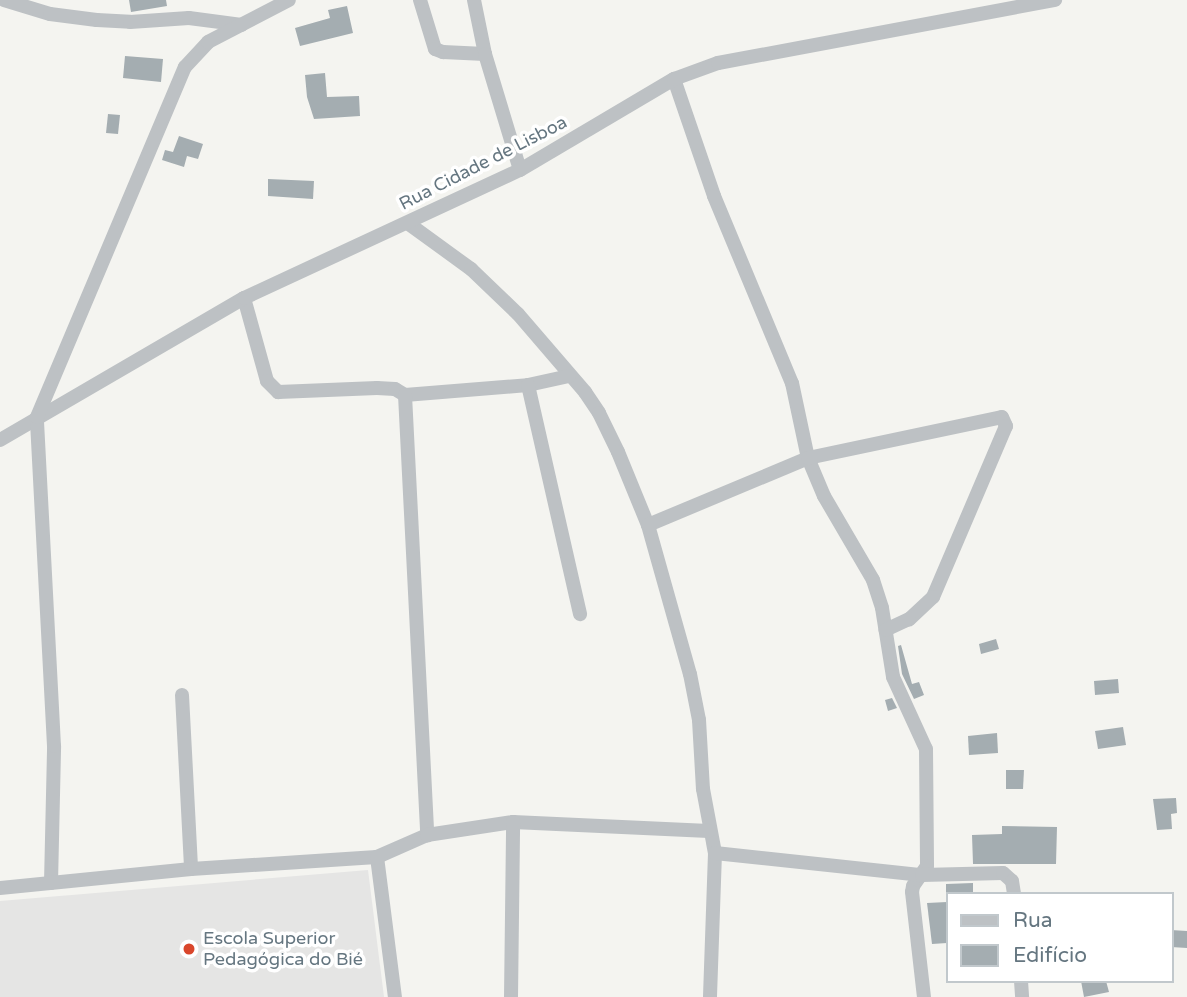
<!DOCTYPE html>
<html>
<head>
<meta charset="utf-8">
<style>
	body { margin:0 }
	#map { position:relative; width:1187px; height:997px; overflow:hidden; background:#f4f4f0; font-family:"Varela Round",sans-serif }
	div>[style] { position:absolute }
	.built>* { inset:0; background:#e5e5e4 }
	.building>* { inset:0; background:#a4adb1 }
	.street>* { height:14px; margin:-7px; padding:0 7px; transform-origin:7px; border-radius:7px; background:#bdc1c4 }
	.dots>* { width:19px; height:19px; translate:-50% -50%; box-sizing:border-box; border:4px solid #fff; border-radius:50% }
	span { translate:-50% -50%; white-space:nowrap; text-align:center; line-height:1.15; -webkit-text-stroke:7px #fff; paint-order:stroke }
	.street-label { font-size:18px; color:#657680 }
	.poi-label { font-size:18px; color:#657680 }
	.left { translate:0 -50%; text-align:left }
	.legend { position:absolute; left:946px; top:892px; width:228px; height:91px; box-sizing:border-box; background:#fff; border:2px solid #c1c8cc; margin:0; padding:9px 12px; list-style:none; font-size:21px; color:#657680 }
	.legend li { display:flex; align-items:center; gap:14px; height:35px }
	.legend b { width:35px; border:2px solid #c1c8cc }
</style>
</head>
<body>
<div id="map">
	<div class="built">
		<i style="clip-path:polygon(368px 870px,384px 997px,0 997px,0 901px)"></i>
	</div>
	<div class="building">
		<i style="clip-path:polygon(129px 0,166px 0,167px 6px,131px 12px)"></i>
		<i style="clip-path:polygon(347px 6px,353px 33px,300px 46px,295px 28px,330px 18px,328px 10px)"></i>
		<i style="clip-path:polygon(125px 56px,163px 59px,161px 82px,123px 78px)"></i>
		<i style="clip-path:polygon(325px 73px,327px 97px,359px 96px,360px 116px,314px 119px,307px 97px,305px 75px)"></i>
		<i style="clip-path:polygon(108px 114px,120px 115px,118px 134px,106px 133px)"></i>
		<i style="clip-path:polygon(179px 136px,203px 144px,198px 159px,187px 156px,184px 167px,162px 160px,165px 150px,173px 152px)"></i>
		<i style="clip-path:polygon(268px 179px,314px 181px,313px 199px,268px 196px)"></i>
		<i style="clip-path:polygon(996px 639px,999px 649px,981px 654px,979px 644px)"></i>
		<i style="clip-path:polygon(901px 645px,912px 684px,919px 682px,924px 695px,914px 699px,902px 674px,898px 646px)"></i>
		<i style="clip-path:polygon(1118px 679px,1119px 693px,1095px 695px,1094px 681px)"></i>
		<i style="clip-path:polygon(892px 698px,897px 708px,888px 711px,885px 700px)"></i>
		<i style="clip-path:polygon(1123px 727px,1126px 745px,1098px 749px,1095px 731px)"></i>
		<i style="clip-path:polygon(997px 733px,998px 753px,969px 755px,968px 736px)"></i>
		<i style="clip-path:polygon(1006px 770px,1024px 770px,1023px 789px,1006px 789px)"></i>
		<i style="clip-path:polygon(1176px 798px,1177px 813px,1171px 814px,1172px 829px,1157px 830px,1153px 799px)"></i>
		<i style="clip-path:polygon(1002px 826px,1057px 827px,1056px 864px,973px 864px,972px 835px,1002px 834px)"></i>
		<i style="clip-path:polygon(973px 883px,973px 894px,946px 894px,946px 884px)"></i>
		<i style="clip-path:polygon(947px 902px,947px 943px,932px 944px,927px 903px)"></i>
		<i style="clip-path:polygon(1171px 930px,1187px 931px,1187px 948px,1171px 947px)"></i>
		<i style="clip-path:polygon(1081px 981px,1106px 981px,1109px 992px,1084px 997px)"></i>
	</div>
	<div class="street">
		<i style="left:4px;top:0;width:48px;rotate:16.9deg"></i>
		<i style="left:50px;top:14px;width:47px;rotate:7.3deg"></i>
		<i style="left:97px;top:20px;width:33px;rotate:3deg"></i>
		<i style="left:130px;top:22px;width:59px;rotate:-3.9deg"></i>
		<i style="left:189px;top:18px;width:53px;rotate:7.5deg"></i>
		<i style="left:420px;top:0;width:51px;rotate:73deg"></i>
		<i style="left:435px;top:49px;width:9px;rotate:21deg"></i>
		<i style="left:443px;top:52px;width:42px;rotate:2.7deg"></i>
		<i style="left:474px;top:0;width:55px;rotate:78.5deg"></i>
		<i style="left:485px;top:54px;width:121px;rotate:73.2deg"></i>
		<i style="left:674px;top:79px;width:124px;rotate:71.1deg"></i>
		<i style="left:714px;top:196px;width:203px;rotate:67.4deg"></i>
		<i style="left:792px;top:383px;width:77px;rotate:78deg"></i>
		<i style="left:808px;top:458px;width:41px;rotate:67.2deg"></i>
		<i style="left:824px;top:496px;width:97px;rotate:59.7deg"></i>
		<i style="left:873px;top:580px;width:29px;rotate:72deg"></i>
		<i style="left:882px;top:608px;width:70px;rotate:80.9deg"></i>
		<i style="left:893px;top:677px;width:79px;rotate:65.4deg"></i>
		<i style="left:926px;top:749px;width:117px;rotate:89.5deg"></i>
		<i style="left:927px;top:866px;width:24px;rotate:125deg"></i>
		<i style="left:913px;top:886px;width:6px;rotate:99deg"></i>
		<i style="left:912px;top:892px;width:106px;rotate:83.5deg"></i>
		<i style="left:409px;top:224px;width:77px;rotate:36deg"></i>
		<i style="left:471px;top:269px;width:65px;rotate:43.8deg"></i>
		<i style="left:518px;top:314px;width:103px;rotate:49.3deg"></i>
		<i style="left:585px;top:392px;width:25px;rotate:56deg"></i>
		<i style="left:599px;top:413px;width:43px;rotate:64deg"></i>
		<i style="left:618px;top:452px;width:79px;rotate:67.7deg"></i>
		<i style="left:648px;top:525px;width:155px;rotate:74.3deg"></i>
		<i style="left:690px;top:674px;width:47px;rotate:78.9deg"></i>
		<i style="left:699px;top:720px;width:69px;rotate:86.7deg"></i>
		<i style="left:703px;top:789px;width:65px;rotate:79.4deg"></i>
		<i style="left:715px;top:853px;width:144px;rotate:92deg"></i>
		<i style="left:244px;top:298px;width:86px;rotate:74.5deg"></i>
		<i style="left:267px;top:381px;width:16px;rotate:45deg"></i>
		<i style="left:278px;top:392px;width:99px;rotate:-2.3deg"></i>
		<i style="left:377px;top:388px;width:18px;rotate:3deg"></i>
		<i style="left:395px;top:389px;width:12px;rotate:31deg"></i>
		<i style="left:405px;top:395px;width:123px;rotate:-4.6deg"></i>
		<i style="left:528px;top:385px;width:42px;rotate:-12.4deg"></i>
		<i style="left:528px;top:385px;width:235px;rotate:77.2deg"></i>
		<i style="left:405px;top:395px;width:441px;rotate:87.1deg"></i>
		<i style="left:0;top:440px;width:282px;rotate:-30.2deg"></i>
		<i style="left:244px;top:298px;width:304px;rotate:-24.9deg"></i>
		<i style="left:520px;top:170px;width:179px;rotate:-30.6deg"></i>
		<i style="left:674px;top:79px;width:47px;rotate:-20deg"></i>
		<i style="left:718px;top:63px;width:343px;rotate:-10.6deg"></i>
		<i style="left:648px;top:525px;width:173px;rotate:-22.7deg"></i>
		<i style="left:808px;top:458px;width:198px;rotate:-11.9deg"></i>
		<i style="left:1002px;top:417px;width:10px;rotate:66deg"></i>
		<i style="left:1006px;top:426px;width:186px;rotate:113.1deg"></i>
		<i style="left:933px;top:597px;width:33px;rotate:137deg"></i>
		<i style="left:909px;top:619px;width:26px;rotate:155deg"></i>
		<i style="left:182px;top:695px;width:174px;rotate:87deg"></i>
		<i style="left:715px;top:853px;width:208px;rotate:6.1deg"></i>
		<i style="left:922px;top:875px;width:81px;rotate:-1.4deg"></i>
		<i style="left:1003px;top:873px;width:12px;rotate:42deg"></i>
		<i style="left:1012px;top:881px;width:13px;rotate:81deg"></i>
		<i style="left:377px;top:857px;width:141px;rotate:82.7deg"></i>
		<i style="left:51px;top:883px;width:137px;rotate:-88.7deg"></i>
		<i style="left:54px;top:746px;width:329px;rotate:-93deg"></i>
		<i style="left:37px;top:417px;width:380px;rotate:-67.1deg"></i>
		<i style="left:185px;top:67px;width:34px;rotate:-47deg"></i>
		<i style="left:208px;top:42px;width:91px;rotate:-27.4deg"></i>
		<i style="left:0;top:888px;width:192px;rotate:-5.7deg"></i>
		<i style="left:191px;top:869px;width:186px;rotate:-3.7deg"></i>
		<i style="left:377px;top:857px;width:55px;rotate:-23.7deg"></i>
		<i style="left:427px;top:835px;width:87px;rotate:-8.6deg"></i>
		<i style="left:513px;top:822px;width:196px;rotate:2.6deg"></i>
		<i style="left:1021px;top:981px;width:16px;rotate:86deg"></i>
		<i style="left:511px;top:997px;width:175px;rotate:-89.3deg"></i>
	</div>
	<div class="dots">
		<i style="left:189px;top:949px;background:#d9462b"></i>
	</div>
	<div class="street-label">
		<span style="left:483px;top:163px;rotate:-27deg">Rua Cidade de Lisboa</span>
	</div>
	<div class="poi-label">
		<span class="left" style="left:203px;top:949px">Escola Superior<br>Pedagógica do Bié</span>
	</div>
	<ul class="legend">
	<li><b style="height:9px;background:#bdc1c4"></b>Rua</li>
	<li><b style="height:19px;background:#a4adb1"></b>Edifício</li>
	</ul>
</div>
</body>
</html>
